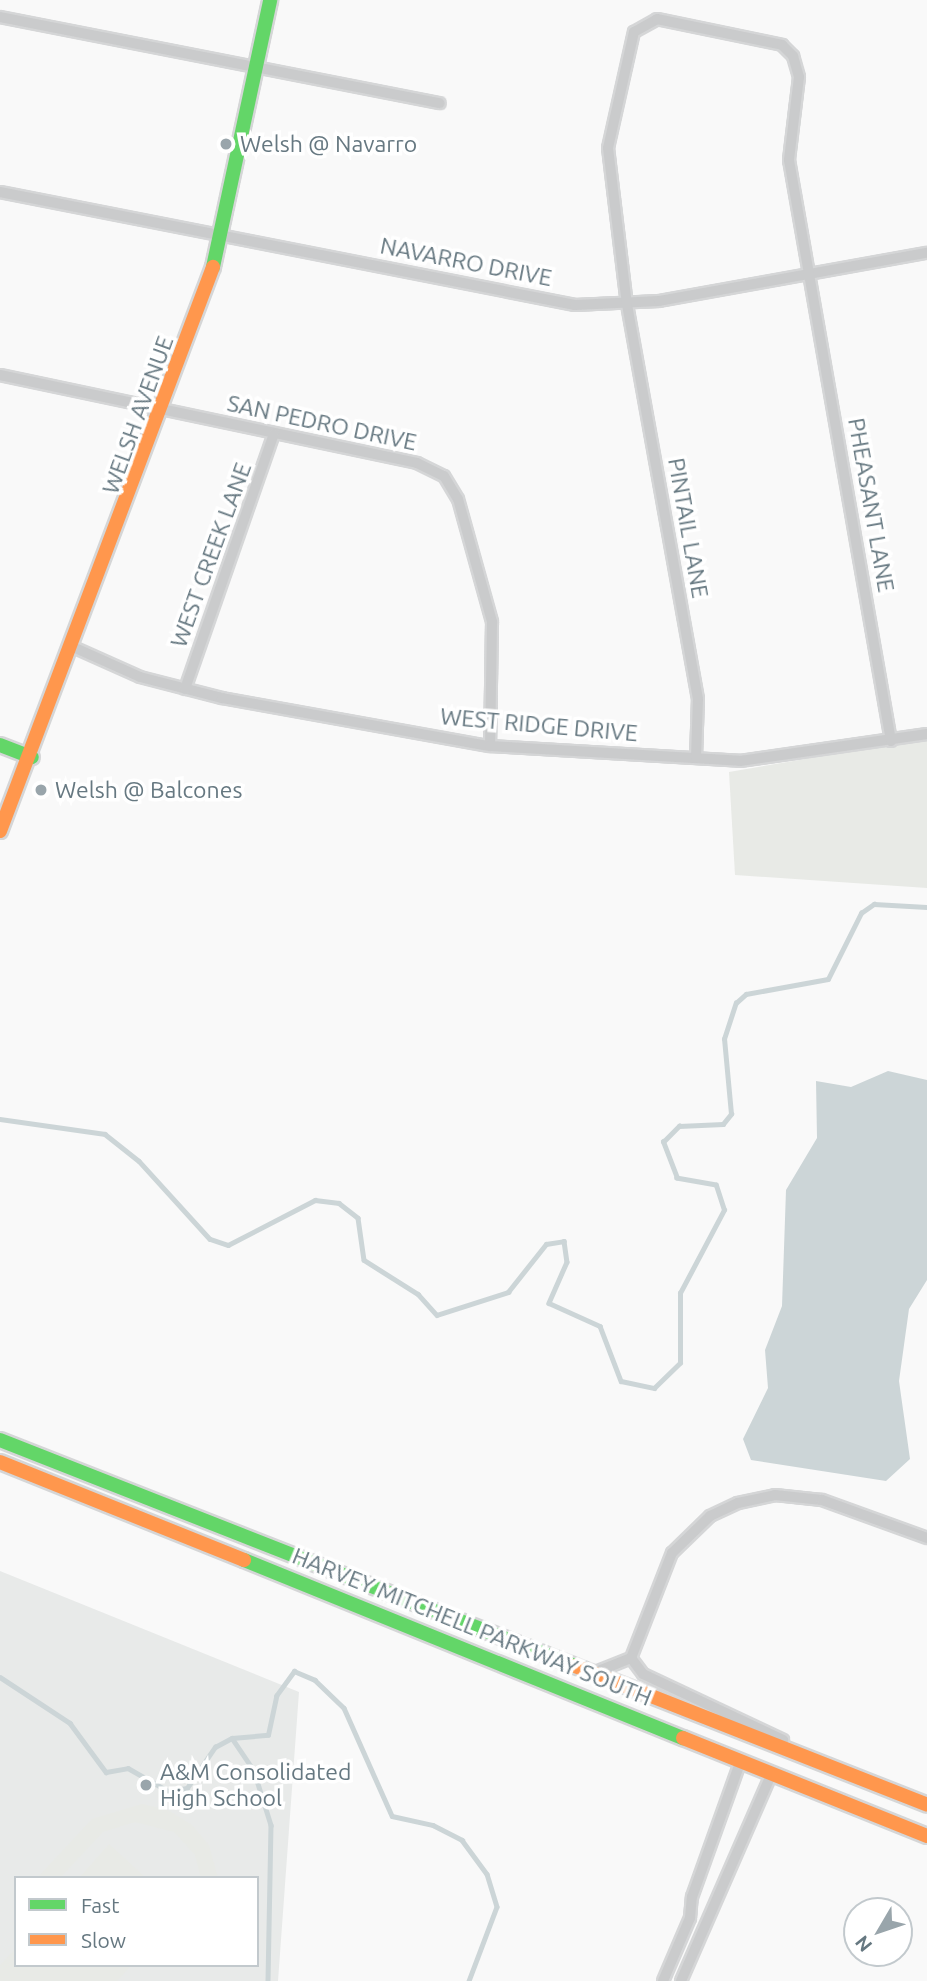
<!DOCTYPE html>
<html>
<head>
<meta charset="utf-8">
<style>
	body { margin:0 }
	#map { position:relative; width:927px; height:1981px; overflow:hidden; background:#f9f9f9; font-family:Ubuntu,sans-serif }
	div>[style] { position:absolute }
	.built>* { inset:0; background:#e8eae9 }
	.green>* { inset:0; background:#e8eae6 }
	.water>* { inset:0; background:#ccd5d7 }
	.stream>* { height:4.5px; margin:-2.25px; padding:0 2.25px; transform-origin:2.25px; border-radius:2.25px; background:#ccd5d7 }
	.roads { filter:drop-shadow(2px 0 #d5d6d7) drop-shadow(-2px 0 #d5d6d7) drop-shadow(0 2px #d5d6d7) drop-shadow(0 -2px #d5d6d7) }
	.street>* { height:10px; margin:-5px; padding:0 5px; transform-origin:5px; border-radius:5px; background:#cacbcc }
	.fast>* { height:14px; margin:-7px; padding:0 7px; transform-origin:7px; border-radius:7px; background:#63d668 }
	.slow>* { height:14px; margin:-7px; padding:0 7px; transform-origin:7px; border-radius:7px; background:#ff974d }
	.dots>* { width:19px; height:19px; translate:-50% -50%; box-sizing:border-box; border:4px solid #fff; border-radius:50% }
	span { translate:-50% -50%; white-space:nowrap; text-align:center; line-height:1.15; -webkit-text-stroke:7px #fff; paint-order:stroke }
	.poi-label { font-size:23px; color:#667881 }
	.left { translate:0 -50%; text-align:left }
	.street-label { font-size:23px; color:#667881 }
	.legend { position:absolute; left:14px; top:1876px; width:245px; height:91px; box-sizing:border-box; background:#fff; border:2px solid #c2c9cd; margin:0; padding:9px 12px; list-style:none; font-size:21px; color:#667881 }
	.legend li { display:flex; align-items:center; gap:14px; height:35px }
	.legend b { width:35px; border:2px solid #c2c9cd }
	.north { position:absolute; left:843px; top:1897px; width:70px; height:70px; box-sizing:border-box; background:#fff; border:2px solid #c2c9cd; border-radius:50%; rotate:231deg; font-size:19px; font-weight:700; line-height:28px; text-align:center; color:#667881 }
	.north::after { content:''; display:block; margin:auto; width:24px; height:32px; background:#99a5ab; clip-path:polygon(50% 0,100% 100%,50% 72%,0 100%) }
</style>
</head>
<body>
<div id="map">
	<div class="built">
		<i style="clip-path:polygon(evenodd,0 1571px,299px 1692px,278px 1981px,0 1981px,0 1571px,16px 1878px,257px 1878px,257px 1965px,16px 1965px,16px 1878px)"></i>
	</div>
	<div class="green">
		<i style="clip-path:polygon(927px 738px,927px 888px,735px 875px,729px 772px)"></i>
		<i style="clip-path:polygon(142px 1804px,168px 1810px,192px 1825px,209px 1845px,218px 1878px,201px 1878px,195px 1855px,174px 1832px,135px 1822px,103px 1832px,60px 1878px,37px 1878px,92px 1819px)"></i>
		<i style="clip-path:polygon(109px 1844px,146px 1878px,79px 1878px)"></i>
		<i style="clip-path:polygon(16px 1948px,16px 1965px,132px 1965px,117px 1981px,0 1981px,0 1965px)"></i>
	</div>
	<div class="water">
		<i style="clip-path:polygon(888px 1071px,927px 1080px,927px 1280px,909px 1309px,899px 1381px,910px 1459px,886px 1481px,751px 1460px,743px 1439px,768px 1388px,765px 1350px,782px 1306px,786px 1190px,817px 1138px,816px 1081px,851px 1087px)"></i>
	</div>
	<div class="stream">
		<i style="left:0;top:1119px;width:106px;rotate:8.1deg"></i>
		<i style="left:105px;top:1134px;width:43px;rotate:38.5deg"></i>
		<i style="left:139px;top:1161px;width:105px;rotate:47.7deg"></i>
		<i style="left:210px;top:1239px;width:19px;rotate:18deg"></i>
		<i style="left:228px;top:1245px;width:98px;rotate:-27.3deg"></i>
		<i style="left:315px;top:1200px;width:24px;rotate:7deg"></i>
		<i style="left:339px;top:1203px;width:24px;rotate:38deg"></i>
		<i style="left:358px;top:1218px;width:42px;rotate:81.9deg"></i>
		<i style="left:364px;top:1260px;width:64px;rotate:32.2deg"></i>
		<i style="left:418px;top:1294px;width:28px;rotate:48deg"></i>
		<i style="left:437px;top:1315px;width:75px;rotate:-17.9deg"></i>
		<i style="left:508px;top:1292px;width:61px;rotate:-51.6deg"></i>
		<i style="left:546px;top:1244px;width:18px;rotate:-9deg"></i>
		<i style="left:564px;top:1241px;width:21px;rotate:82deg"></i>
		<i style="left:567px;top:1262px;width:45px;rotate:113.7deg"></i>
		<i style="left:549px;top:1303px;width:56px;rotate:24.3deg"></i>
		<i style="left:600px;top:1326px;width:59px;rotate:69.1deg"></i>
		<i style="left:621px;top:1381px;width:34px;rotate:12deg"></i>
		<i style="left:654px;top:1388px;width:36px;rotate:-44deg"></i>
		<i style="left:680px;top:1363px;width:70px;rotate:-90deg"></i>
		<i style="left:680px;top:1293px;width:94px;rotate:-62.1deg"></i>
		<i style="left:724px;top:1210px;width:26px;rotate:-108deg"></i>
		<i style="left:716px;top:1185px;width:40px;rotate:-170deg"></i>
		<i style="left:677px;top:1178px;width:39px;rotate:-111deg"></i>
		<i style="left:663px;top:1142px;width:23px;rotate:-45deg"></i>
		<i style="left:679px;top:1126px;width:44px;rotate:-2.6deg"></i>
		<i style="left:723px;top:1124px;width:13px;rotate:-51deg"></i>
		<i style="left:731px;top:1114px;width:75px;rotate:-95.3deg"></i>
		<i style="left:724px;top:1039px;width:38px;rotate:-72deg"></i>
		<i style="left:736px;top:1003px;width:13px;rotate:-42deg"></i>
		<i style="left:746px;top:994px;width:83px;rotate:-10.4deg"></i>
		<i style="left:828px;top:979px;width:74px;rotate:-63.4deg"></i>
		<i style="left:861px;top:913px;width:16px;rotate:-35deg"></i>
		<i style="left:874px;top:904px;width:53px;rotate:3.2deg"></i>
		<i style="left:0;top:1677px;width:84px;rotate:33.3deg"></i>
		<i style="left:70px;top:1723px;width:61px;rotate:53.7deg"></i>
		<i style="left:106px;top:1772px;width:22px;rotate:-10deg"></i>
		<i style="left:128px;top:1768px;width:46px;rotate:29.9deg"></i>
		<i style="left:168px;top:1791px;width:19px;rotate:-9deg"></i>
		<i style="left:187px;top:1788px;width:50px;rotate:-55.7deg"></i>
		<i style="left:215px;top:1747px;width:19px;rotate:-28deg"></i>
		<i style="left:232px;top:1738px;width:36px;rotate:-5deg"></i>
		<i style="left:268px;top:1735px;width:40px;rotate:-78deg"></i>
		<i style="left:276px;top:1696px;width:31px;rotate:-54deg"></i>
		<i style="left:294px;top:1671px;width:23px;rotate:23deg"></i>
		<i style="left:315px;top:1680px;width:40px;rotate:44deg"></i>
		<i style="left:344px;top:1708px;width:118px;rotate:66deg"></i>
		<i style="left:392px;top:1816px;width:42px;rotate:12.4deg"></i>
		<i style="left:433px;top:1825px;width:33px;rotate:27deg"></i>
		<i style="left:462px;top:1840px;width:42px;rotate:53.7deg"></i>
		<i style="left:487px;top:1874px;width:34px;rotate:73deg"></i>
		<i style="left:497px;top:1907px;width:79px;rotate:110.7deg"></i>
		<i style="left:232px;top:1738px;width:40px;rotate:56deg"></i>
		<i style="left:254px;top:1771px;width:57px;rotate:72.5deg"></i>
		<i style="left:271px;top:1825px;width:156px;rotate:91.1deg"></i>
	</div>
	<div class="roads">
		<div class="street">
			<i style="left:0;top:17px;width:448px;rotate:11.1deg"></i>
			<i style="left:0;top:192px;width:586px;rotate:11.12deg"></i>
			<i style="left:575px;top:305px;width:84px;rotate:-2.7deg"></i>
			<i style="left:659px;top:301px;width:272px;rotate:-10.2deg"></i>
			<i style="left:0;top:375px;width:426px;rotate:11.9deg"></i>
			<i style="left:417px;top:463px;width:30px;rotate:26deg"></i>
			<i style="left:444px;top:476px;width:27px;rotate:59deg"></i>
			<i style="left:458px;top:499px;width:128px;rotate:74.5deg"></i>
			<i style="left:492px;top:622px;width:124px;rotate:90.9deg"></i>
			<i style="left:73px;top:647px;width:73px;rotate:24.1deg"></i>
			<i style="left:140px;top:677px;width:85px;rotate:14.4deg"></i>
			<i style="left:222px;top:698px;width:272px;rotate:10.2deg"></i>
			<i style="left:490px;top:746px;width:250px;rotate:3.4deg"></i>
			<i style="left:740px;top:761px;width:189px;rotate:-8.2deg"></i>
			<i style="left:185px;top:689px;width:270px;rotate:-70.8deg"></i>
			<i style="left:696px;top:758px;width:59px;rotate:-88.1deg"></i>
			<i style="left:698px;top:699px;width:400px;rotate:-100.2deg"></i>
			<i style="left:627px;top:305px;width:158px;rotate:-96.9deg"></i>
			<i style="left:608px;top:148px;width:119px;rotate:-77.4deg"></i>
			<i style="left:634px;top:32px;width:26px;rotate:-29deg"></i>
			<i style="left:657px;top:19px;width:128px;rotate:11.7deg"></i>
			<i style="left:782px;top:45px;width:16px;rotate:45deg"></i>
			<i style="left:793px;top:56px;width:22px;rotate:74deg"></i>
			<i style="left:799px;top:77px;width:84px;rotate:96.9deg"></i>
			<i style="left:789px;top:160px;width:590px;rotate:80.04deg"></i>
			<i style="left:631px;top:1658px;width:113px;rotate:-68.7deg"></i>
			<i style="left:672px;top:1553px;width:53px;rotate:-44.2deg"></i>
			<i style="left:710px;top:1516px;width:31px;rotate:-25deg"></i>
			<i style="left:738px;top:1503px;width:38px;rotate:-12deg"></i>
			<i style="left:775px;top:1495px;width:47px;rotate:6.1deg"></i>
			<i style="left:822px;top:1500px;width:112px;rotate:19.9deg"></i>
			<i style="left:631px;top:1658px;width:20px;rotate:53deg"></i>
			<i style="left:643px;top:1674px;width:155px;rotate:25.2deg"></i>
			<i style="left:596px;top:1672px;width:38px;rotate:-22deg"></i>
			<i style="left:663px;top:1981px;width:69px;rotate:-66.8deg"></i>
			<i style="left:690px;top:1918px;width:21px;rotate:-85deg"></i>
			<i style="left:692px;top:1897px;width:145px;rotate:-70.3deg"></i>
			<i style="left:681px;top:1981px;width:227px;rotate:-66.4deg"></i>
		</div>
		<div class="fast">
			<i style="left:213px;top:267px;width:273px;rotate:-77.9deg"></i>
			<i style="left:0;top:745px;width:34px;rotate:21deg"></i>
			<i style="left:0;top:1440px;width:618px;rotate:21.46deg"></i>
			<i style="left:244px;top:1560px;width:474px;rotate:22.1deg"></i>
		</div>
		<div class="slow">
			<i style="left:0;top:831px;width:603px;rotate:-69.31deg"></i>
			<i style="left:0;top:1462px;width:263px;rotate:21.9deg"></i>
			<i style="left:575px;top:1666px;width:378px;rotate:21.5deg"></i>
			<i style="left:683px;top:1738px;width:263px;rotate:21.9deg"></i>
		</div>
	</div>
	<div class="dots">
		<i style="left:226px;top:144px;background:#99a5ab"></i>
		<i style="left:41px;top:790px;background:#99a5ab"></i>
		<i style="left:146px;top:1785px;background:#99a5ab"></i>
	</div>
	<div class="poi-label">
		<span class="left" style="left:240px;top:144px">Welsh @ Navarro</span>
		<span class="left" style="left:55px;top:790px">Welsh @ Balcones</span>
		<span class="left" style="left:160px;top:1785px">A&amp;M Consolidated<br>High School</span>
	</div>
	<div class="street-label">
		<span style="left:466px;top:262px;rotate:11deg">NAVARRO DRIVE</span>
		<span style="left:138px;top:415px;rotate:-70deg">WELSH AVENUE</span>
		<span style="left:322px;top:423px;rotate:12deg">SAN PEDRO DRIVE</span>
		<span style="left:871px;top:505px;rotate:80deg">PHEASANT LANE</span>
		<span style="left:688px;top:528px;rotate:80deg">PINTAIL LANE</span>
		<span style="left:211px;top:555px;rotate:-70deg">WEST CREEK LANE</span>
		<span style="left:539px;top:725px;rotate:5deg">WEST RIDGE DRIVE</span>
		<span style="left:472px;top:1627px;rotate:22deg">HARVEY MITCHELL PARKWAY SOUTH</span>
	</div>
	<ul class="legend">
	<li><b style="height:9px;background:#63d668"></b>Fast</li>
	<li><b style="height:9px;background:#ff974d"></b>Slow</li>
	</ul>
	<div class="north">N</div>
</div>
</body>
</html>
